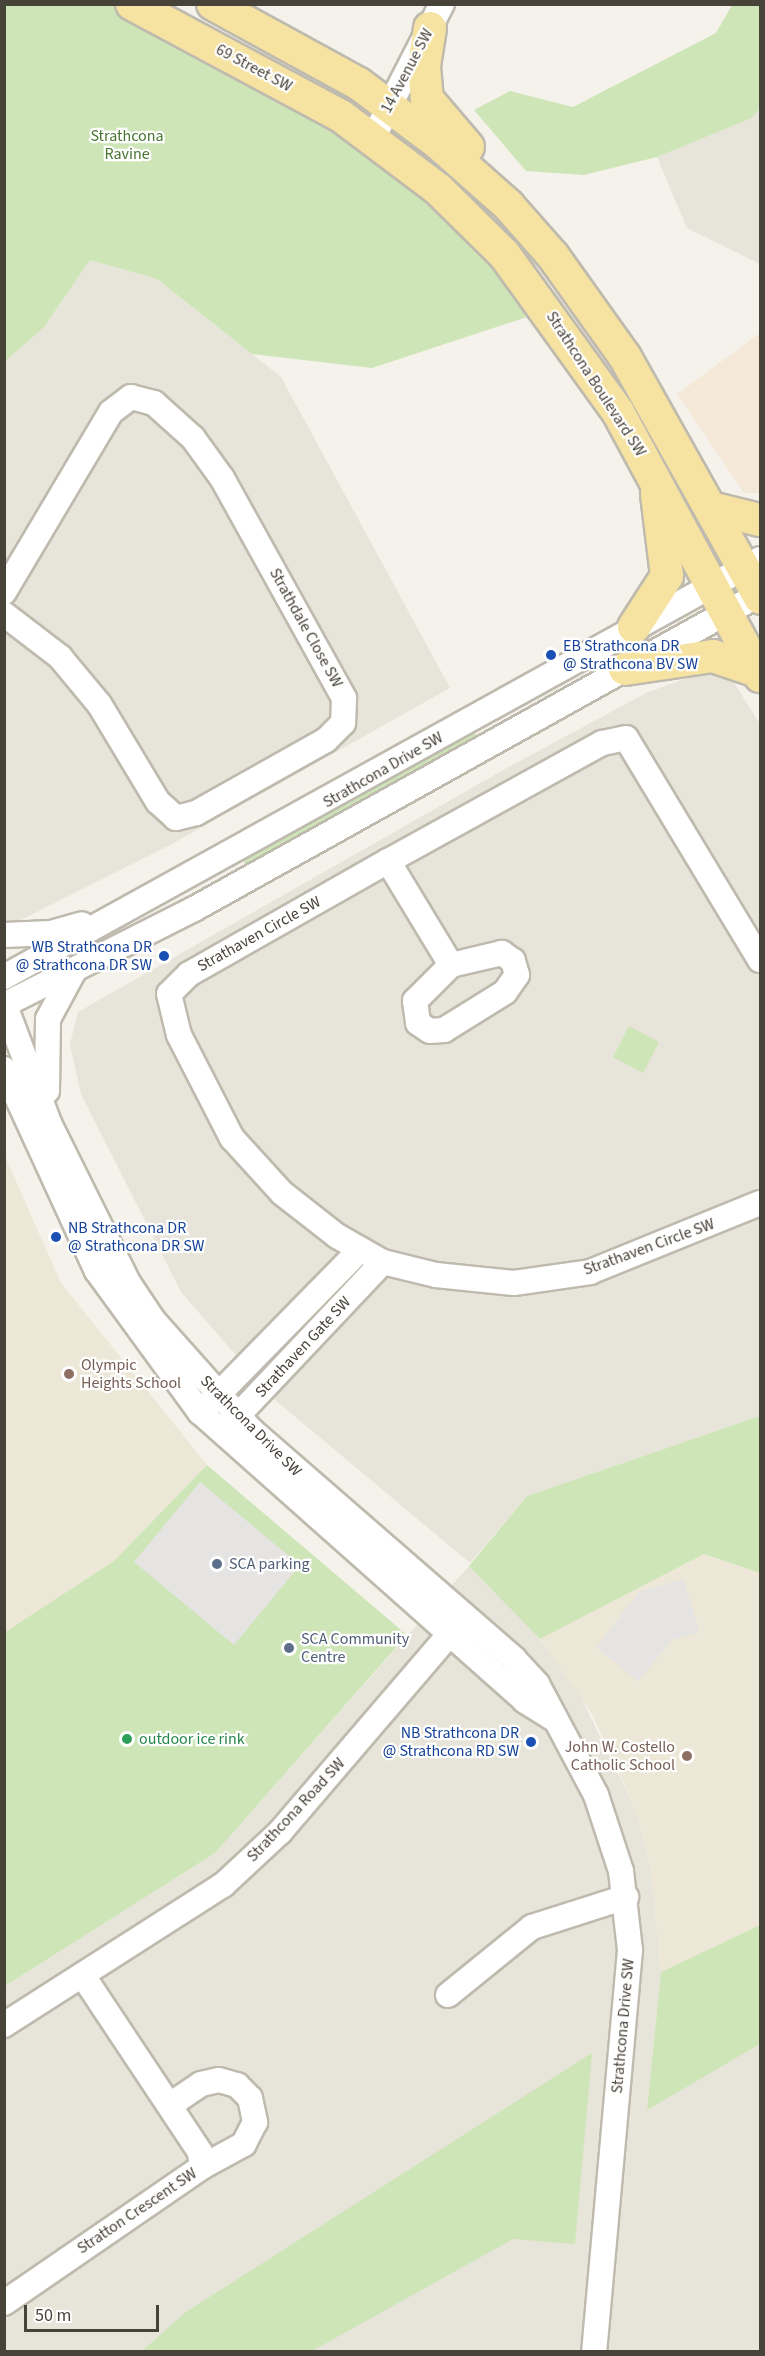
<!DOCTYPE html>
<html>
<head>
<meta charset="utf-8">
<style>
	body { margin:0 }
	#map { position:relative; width:765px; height:2356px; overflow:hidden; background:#f4f2eb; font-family:"Source Sans 3",sans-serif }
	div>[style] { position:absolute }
	.residential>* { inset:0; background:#e7e4d9 }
	.commercial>* { inset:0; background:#f4e9d8 }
	.education>* { inset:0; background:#ece7d6 }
	.green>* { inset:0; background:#cee5b7 }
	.parking>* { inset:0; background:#e6e4e2 }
	.roads { filter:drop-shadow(2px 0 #bfbaae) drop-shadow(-2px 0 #bfbaae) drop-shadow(0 2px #bfbaae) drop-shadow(0 -2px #bfbaae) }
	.minor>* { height:24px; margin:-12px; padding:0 12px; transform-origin:12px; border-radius:12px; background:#fff }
	.major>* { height:32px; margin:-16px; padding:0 16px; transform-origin:16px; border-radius:16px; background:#f6e3a1 }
	.dots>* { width:16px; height:16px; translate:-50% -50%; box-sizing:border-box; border:3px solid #fff; border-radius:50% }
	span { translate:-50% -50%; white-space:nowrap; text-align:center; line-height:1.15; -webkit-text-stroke:4.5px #fff; paint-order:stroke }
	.street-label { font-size:16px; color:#484339 }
	.park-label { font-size:16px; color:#477530 }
	.transit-label { font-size:16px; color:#164399 }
	.left { translate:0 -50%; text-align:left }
	.right { translate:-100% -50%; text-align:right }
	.education-label { font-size:16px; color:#785e54 }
	.service-label { font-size:16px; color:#4e5e75 }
	.leisure-label { font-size:16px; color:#27864d }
	.frame { position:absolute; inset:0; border:6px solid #484339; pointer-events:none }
	.scale { position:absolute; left:24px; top:2305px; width:135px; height:27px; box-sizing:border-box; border:3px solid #484339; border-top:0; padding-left:8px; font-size:18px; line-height:21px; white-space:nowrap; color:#484339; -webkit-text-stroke:4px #fff; paint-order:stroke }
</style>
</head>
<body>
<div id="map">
	<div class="residential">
		<i style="clip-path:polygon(760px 108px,760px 264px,687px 228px,657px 157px,752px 118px)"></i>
		<i style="clip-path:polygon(90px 260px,157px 279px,281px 377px,450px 688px,172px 844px,5px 928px,4px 361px,44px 327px)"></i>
		<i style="clip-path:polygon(708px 671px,731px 678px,760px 724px,760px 1416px,527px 1496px,470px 1563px,274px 1399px,181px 1292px,81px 1094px,70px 1044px,78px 1012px,505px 769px,648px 692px)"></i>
		<i style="clip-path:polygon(469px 1566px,507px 1600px,572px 1679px,635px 1808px,651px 1867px,661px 1972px,647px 2109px,760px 2044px,760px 2351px,5px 2352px,5px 1986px,215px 1853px)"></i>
	</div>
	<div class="commercial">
		<i style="clip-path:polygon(760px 333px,760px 493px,744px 493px,677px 394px)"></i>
	</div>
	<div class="education">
		<i style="clip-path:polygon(4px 1154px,61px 1283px,207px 1465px,114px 1561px,5px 1633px)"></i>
		<i style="clip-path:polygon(704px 1554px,760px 1573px,760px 1925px,661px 1972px,651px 1867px,635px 1808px,592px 1714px,540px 1639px)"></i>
	</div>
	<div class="green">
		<i style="clip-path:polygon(4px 5px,113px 5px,232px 64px,412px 178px,539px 313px,372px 368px,252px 354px,157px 279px,90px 260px,44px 327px,5px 361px)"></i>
		<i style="clip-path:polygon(732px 5px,760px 5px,760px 108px,752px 118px,657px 157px,584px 175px,526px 171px,474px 110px,510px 91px,573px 107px,716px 33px)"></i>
		<i style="clip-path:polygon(473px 728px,476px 736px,427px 767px,247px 868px,243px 860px)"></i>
		<i style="clip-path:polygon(629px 1026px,659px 1042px,643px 1073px,613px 1057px)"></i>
		<i style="clip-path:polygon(760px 1416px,760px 1573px,704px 1554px,540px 1639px,469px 1566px,527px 1496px)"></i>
		<i style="clip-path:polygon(207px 1465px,407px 1635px,215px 1853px,5px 1986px,4px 1633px,114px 1561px)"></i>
		<i style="clip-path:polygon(760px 1925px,760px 2044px,647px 2110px,661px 1972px)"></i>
		<i style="clip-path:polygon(592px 2053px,575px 2244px,513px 2239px,312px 2351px,142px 2351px,186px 2312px)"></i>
	</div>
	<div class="parking">
		<i style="clip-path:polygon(200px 1482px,300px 1565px,234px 1645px,134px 1562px)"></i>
		<i style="clip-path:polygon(684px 1579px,699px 1632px,672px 1640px,638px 1681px,596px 1647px,640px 1591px)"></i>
	</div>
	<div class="roads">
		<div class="minor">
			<i style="left:373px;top:138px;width:151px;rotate:-62.8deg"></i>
			<i style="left:4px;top:592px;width:209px;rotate:-59.3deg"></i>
			<i style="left:111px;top:412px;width:25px;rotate:-37deg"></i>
			<i style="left:131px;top:397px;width:24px;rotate:15deg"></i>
			<i style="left:154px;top:403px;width:52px;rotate:41.9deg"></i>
			<i style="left:193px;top:438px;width:49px;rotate:54.1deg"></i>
			<i style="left:222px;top:478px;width:252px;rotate:61deg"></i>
			<i style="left:344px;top:698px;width:25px;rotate:92deg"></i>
			<i style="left:343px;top:723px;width:24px;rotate:135deg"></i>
			<i style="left:326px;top:740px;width:149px;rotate:150.7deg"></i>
			<i style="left:196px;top:813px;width:21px;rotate:166deg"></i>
			<i style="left:176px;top:818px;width:24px;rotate:-138deg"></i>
			<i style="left:158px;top:802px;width:114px;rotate:-121deg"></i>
			<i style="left:99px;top:704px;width:61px;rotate:-129.7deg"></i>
			<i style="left:60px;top:657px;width:71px;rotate:-142.5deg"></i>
			<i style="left:388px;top:861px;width:122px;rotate:58.8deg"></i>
			<i style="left:451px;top:965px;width:51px;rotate:135deg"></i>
			<i style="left:415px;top:1001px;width:22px;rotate:82deg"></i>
			<i style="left:418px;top:1023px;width:14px;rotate:34deg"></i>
			<i style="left:430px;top:1031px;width:14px;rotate:-4deg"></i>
			<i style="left:444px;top:1030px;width:72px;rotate:-31.9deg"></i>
			<i style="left:505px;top:992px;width:21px;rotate:-55deg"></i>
			<i style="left:517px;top:975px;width:15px;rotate:-106deg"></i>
			<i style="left:513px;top:961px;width:14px;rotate:-144deg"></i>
			<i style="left:502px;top:953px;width:52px;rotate:166.8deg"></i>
			<i style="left:4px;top:935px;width:47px;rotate:-2.4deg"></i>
			<i style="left:51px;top:933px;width:32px;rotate:-16deg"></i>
			<i style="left:760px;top:960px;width:259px;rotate:-121.1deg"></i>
			<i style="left:626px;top:738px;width:25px;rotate:168deg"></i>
			<i style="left:602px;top:743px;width:244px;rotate:151.1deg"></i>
			<i style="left:388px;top:861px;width:229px;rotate:150.4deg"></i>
			<i style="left:189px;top:974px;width:28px;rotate:135deg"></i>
			<i style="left:169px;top:994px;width:42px;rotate:76.3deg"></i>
			<i style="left:179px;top:1035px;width:116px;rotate:62.8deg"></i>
			<i style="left:232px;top:1138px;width:74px;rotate:47.7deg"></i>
			<i style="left:282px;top:1193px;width:70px;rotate:38deg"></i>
			<i style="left:337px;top:1236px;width:53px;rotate:29.5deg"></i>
			<i style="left:383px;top:1262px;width:55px;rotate:13.8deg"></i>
			<i style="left:436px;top:1275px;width:78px;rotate:5.9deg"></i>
			<i style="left:514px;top:1283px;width:77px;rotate:-8.2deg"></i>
			<i style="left:590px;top:1272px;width:183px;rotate:-22.1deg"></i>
			<i style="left:4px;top:977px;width:864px;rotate:-28.94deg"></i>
			<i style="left:4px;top:1003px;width:128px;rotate:69.4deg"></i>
			<i style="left:49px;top:1123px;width:180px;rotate:63.6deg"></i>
			<i style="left:129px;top:1284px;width:43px;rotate:56.3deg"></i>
			<i style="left:153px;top:1320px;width:147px;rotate:48.3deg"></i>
			<i style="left:251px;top:1430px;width:349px;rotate:41deg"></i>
			<i style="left:514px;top:1659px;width:34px;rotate:47deg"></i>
			<i style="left:537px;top:1684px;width:126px;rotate:62deg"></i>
			<i style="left:596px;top:1795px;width:80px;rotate:71.8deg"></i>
			<i style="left:621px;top:1871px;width:80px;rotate:83.5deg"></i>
			<i style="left:630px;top:1950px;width:404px;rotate:95.1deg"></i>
			<i style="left:4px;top:1005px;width:213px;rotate:-26.8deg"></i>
			<i style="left:194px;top:909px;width:648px;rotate:-29.1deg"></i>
			<i style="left:4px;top:1069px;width:222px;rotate:65.3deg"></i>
			<i style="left:97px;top:1271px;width:175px;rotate:53.9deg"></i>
			<i style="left:200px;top:1412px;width:435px;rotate:41.6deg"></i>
			<i style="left:525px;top:1701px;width:31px;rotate:32deg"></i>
			<i style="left:47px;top:1091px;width:72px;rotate:-89.2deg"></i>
			<i style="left:48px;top:1019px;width:55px;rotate:-61.6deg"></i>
			<i style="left:206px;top:1407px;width:220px;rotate:-45.6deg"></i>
			<i style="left:226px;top:1428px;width:228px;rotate:-46.6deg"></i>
			<i style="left:448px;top:1995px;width:108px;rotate:-39deg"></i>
			<i style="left:532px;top:1927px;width:99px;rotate:-17.7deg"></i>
			<i style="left:4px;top:2025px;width:260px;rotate:-32.6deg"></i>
			<i style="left:223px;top:1885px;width:78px;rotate:-42.9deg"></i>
			<i style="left:280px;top:1832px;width:278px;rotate:-49.4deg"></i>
			<i style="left:170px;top:2105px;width:37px;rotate:-34deg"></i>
			<i style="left:201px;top:2084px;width:18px;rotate:-13deg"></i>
			<i style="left:219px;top:2080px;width:19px;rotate:16deg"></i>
			<i style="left:237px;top:2085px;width:18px;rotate:45deg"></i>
			<i style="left:250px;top:2098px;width:25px;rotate:78deg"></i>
			<i style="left:255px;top:2122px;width:25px;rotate:117deg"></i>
			<i style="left:244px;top:2144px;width:48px;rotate:151.3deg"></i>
			<i style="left:4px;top:2303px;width:240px;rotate:-34.5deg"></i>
			<i style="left:202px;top:2167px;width:15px;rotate:-98deg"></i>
			<i style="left:200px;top:2152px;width:211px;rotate:-123.6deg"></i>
		</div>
		<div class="major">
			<i style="left:132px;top:4px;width:237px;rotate:28.2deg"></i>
			<i style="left:341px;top:116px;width:121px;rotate:37deg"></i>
			<i style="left:438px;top:189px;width:93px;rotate:44.6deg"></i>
			<i style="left:504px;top:254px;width:195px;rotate:54.2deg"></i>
			<i style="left:618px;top:412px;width:300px;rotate:61.7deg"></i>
			<i style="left:213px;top:4px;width:166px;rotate:28.7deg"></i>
			<i style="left:359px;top:84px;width:99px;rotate:36.8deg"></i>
			<i style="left:438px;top:143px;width:94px;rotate:41.5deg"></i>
			<i style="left:508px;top:205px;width:68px;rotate:48.6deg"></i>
			<i style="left:553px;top:256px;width:124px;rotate:54.5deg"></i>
			<i style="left:625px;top:357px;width:276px;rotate:60.7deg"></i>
			<i style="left:430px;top:28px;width:38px;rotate:99deg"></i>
			<i style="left:424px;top:66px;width:33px;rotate:85deg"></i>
			<i style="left:427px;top:99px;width:63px;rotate:49.5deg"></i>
			<i style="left:711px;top:508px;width:50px;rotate:13.8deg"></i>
			<i style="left:634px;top:627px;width:61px;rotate:-57.1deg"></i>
			<i style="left:667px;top:576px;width:83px;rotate:-97deg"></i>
			<i style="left:625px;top:669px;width:89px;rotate:-8.4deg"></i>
			<i style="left:713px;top:656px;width:46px;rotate:18.8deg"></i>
		</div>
	</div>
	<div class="dots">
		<i style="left:551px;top:655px;background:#1a4fb4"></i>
		<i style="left:164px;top:956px;background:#1a4fb4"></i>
		<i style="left:56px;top:1237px;background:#1a4fb4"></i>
		<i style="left:69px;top:1374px;background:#8d6e63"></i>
		<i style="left:217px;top:1564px;background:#5c6f8a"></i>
		<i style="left:289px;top:1648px;background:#5c6f8a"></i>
		<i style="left:127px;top:1739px;background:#2e9e5b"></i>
		<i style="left:531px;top:1742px;background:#1a4fb4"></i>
		<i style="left:687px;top:1756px;background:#8d6e63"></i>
	</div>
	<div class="street-label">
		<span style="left:254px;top:68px;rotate:28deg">69 Street SW</span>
		<span style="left:407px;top:71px;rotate:-62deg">14 Avenue SW</span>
		<span style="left:596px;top:384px;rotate:57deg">Strathcona Boulevard SW</span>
		<span style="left:306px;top:628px;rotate:61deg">Strathdale Close SW</span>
		<span style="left:383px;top:770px;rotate:-30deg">Strathcona Drive SW</span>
		<span style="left:259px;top:934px;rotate:-29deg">Strathaven Circle SW</span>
		<span style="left:649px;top:1247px;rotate:-20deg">Strathaven Circle SW</span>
		<span style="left:303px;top:1347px;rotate:-47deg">Strathaven Gate SW</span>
		<span style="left:251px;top:1426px;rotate:45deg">Strathcona Drive SW</span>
		<span style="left:296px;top:1810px;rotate:-47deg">Strathcona Road SW</span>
		<span style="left:623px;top:2026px;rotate:-85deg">Strathcona Drive SW</span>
		<span style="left:137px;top:2211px;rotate:-34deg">Stratton Crescent SW</span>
	</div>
	<div class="park-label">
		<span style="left:127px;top:145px">Strathcona<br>Ravine</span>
	</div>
	<div class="transit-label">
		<span class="left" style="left:563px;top:655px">EB Strathcona DR<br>@ Strathcona BV SW</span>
		<span class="right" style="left:152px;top:956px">WB Strathcona DR<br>@ Strathcona DR SW</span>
		<span class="left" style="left:68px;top:1237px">NB Strathcona DR<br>@ Strathcona DR SW</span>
		<span class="right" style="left:519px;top:1742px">NB Strathcona DR<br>@ Strathcona RD SW</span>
	</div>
	<div class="education-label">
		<span class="left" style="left:81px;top:1374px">Olympic<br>Heights School</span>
		<span class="right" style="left:675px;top:1756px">John W. Costello<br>Catholic School</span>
	</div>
	<div class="service-label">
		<span class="left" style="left:229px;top:1564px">SCA parking</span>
		<span class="left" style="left:301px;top:1648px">SCA Community<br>Centre</span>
	</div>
	<div class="leisure-label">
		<span class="left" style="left:139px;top:1739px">outdoor ice rink</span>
	</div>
	<div class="frame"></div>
	<div class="scale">50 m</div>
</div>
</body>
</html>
